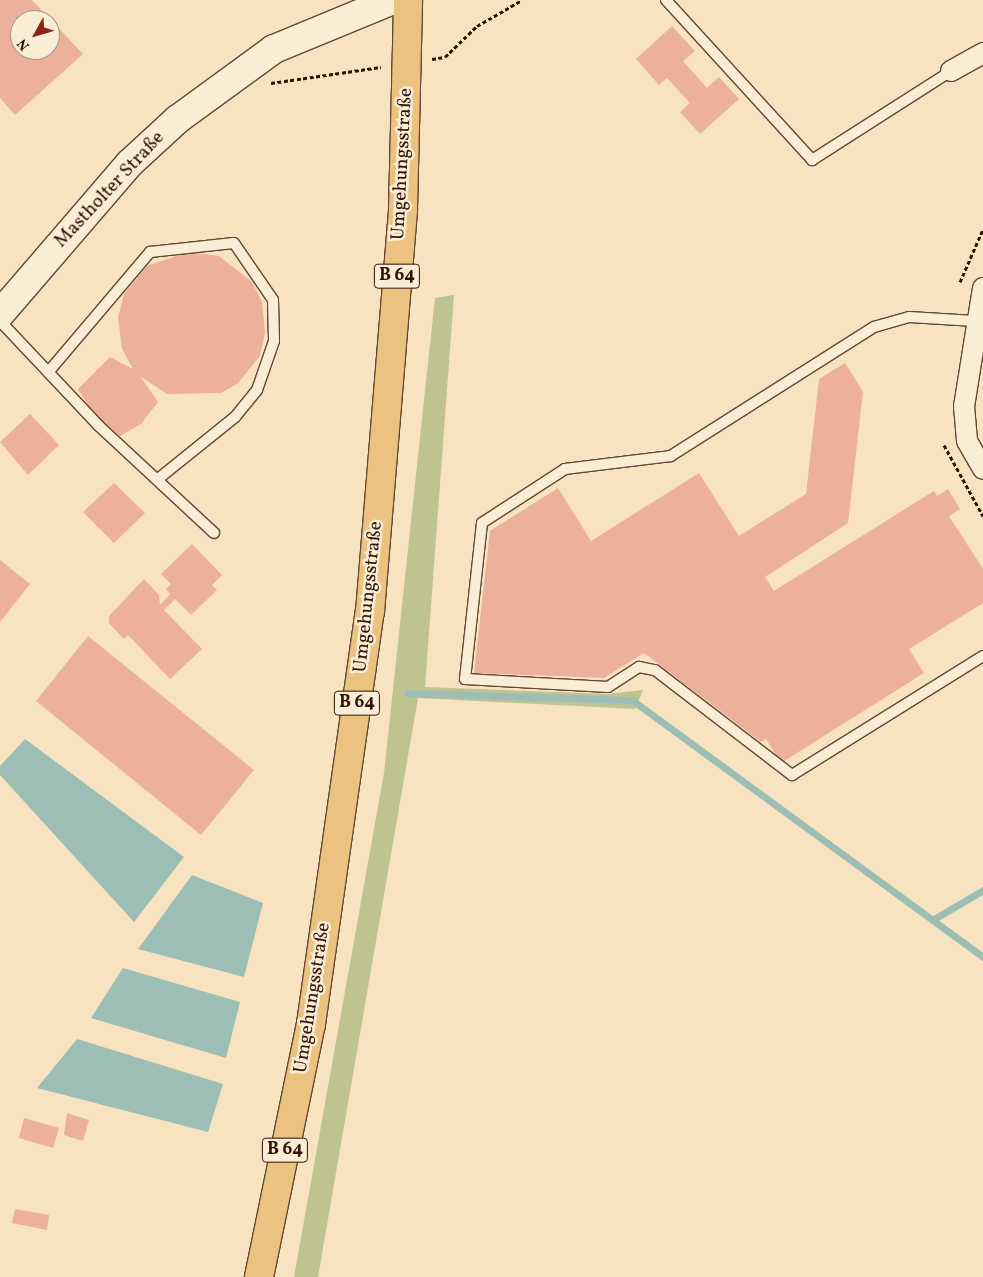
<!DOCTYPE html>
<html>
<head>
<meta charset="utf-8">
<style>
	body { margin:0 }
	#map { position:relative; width:983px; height:1277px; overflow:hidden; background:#f7e3c0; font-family:Vollkorn,serif }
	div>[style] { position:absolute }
	.green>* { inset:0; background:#bfc391 }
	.water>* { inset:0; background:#9dbeb5 }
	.stream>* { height:7px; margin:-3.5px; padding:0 3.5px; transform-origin:3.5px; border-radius:3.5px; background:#9dbeb5 }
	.building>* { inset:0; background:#ecb09b }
	.path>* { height:3px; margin-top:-1.5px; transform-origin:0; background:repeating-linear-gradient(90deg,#301305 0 4px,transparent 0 6.5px) }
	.roads { filter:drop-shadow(1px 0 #624734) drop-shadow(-1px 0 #624734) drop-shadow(0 1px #624734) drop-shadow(0 -1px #624734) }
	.lane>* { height:10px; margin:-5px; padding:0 5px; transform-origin:5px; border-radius:5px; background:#faedd6 }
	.street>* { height:20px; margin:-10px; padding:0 10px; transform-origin:10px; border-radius:10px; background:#faedd6 }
	.secondary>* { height:28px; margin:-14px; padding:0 14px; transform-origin:14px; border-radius:14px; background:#faedd6 }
	.primary>* { height:28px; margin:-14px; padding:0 14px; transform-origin:14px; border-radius:14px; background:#ecc280 }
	span { translate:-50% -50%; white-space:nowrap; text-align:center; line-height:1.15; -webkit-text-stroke:5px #faedd6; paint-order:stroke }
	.shield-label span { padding:1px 4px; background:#faedd6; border:1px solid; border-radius:4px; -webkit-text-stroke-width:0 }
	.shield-label { font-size:18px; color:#301305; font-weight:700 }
	.street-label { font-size:19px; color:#301305 }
	.north { position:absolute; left:10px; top:10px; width:50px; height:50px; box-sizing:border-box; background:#faedd6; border:1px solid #a99682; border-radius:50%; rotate:231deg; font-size:14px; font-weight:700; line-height:20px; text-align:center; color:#301305 }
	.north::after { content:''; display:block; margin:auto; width:18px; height:22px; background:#8f2418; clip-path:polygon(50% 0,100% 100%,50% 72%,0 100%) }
</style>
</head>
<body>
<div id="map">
	<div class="green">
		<i style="clip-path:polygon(454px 295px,425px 687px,607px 694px,643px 690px,635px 709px,418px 698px,318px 1277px,294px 1277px,384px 773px,435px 298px)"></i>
	</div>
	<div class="water">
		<i style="clip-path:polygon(25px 739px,184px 857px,134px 922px,0 775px,0 766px)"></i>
		<i style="clip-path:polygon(192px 875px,263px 903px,244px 977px,138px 949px)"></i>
		<i style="clip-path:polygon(123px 968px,240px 1002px,226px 1058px,91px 1018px)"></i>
		<i style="clip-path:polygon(77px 1039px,223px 1084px,208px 1132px,37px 1088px)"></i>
	</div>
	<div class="stream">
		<i style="left:408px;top:693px;width:224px;rotate:1.8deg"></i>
		<i style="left:632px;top:700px;width:435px;rotate:36.2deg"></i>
		<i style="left:934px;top:919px;width:57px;rotate:-30.6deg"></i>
	</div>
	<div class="building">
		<i style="clip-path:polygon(evenodd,0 0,32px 0,83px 54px,15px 115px,0 98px,0 0,20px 20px,50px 20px,50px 50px,20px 50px,20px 20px)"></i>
		<i style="clip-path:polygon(672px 26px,695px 51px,683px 61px,707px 88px,719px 77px,739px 99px,700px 134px,680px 112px,690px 103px,667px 78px,659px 85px,636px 59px)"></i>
		<i style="clip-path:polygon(188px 252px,219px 256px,252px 282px,262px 302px,265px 333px,260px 356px,238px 383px,221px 393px,167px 394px,140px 376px,158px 402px,141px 424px,120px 436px,92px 412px,78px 389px,110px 357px,133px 369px,122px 349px,118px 317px,124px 294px,147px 266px)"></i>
		<i style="clip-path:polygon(845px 363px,863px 392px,848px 523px,765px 577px,774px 591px,934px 491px,937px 496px,948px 489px,960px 509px,949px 516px,983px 569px,983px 603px,909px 649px,924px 673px,781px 763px,766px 739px,761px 742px,644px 653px,604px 678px,474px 673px,490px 531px,558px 488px,591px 541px,699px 473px,739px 536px,806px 494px,819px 379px)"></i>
		<i style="clip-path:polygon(30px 414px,59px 445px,28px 475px,0 442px)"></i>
		<i style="clip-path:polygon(114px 483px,145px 513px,114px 543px,83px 512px)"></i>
		<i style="clip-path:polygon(192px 544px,222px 575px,212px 585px,217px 590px,191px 615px,175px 599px,164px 610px,202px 649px,170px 679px,128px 635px,124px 639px,109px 623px,109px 616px,144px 579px,159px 595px,160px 605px,170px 594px,166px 589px,171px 584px,161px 574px)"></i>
		<i style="clip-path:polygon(0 560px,30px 584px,0 622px)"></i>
		<i style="clip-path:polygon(88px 636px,254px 770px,201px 835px,36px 701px)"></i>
		<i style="clip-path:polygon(67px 1113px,89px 1120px,83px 1141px,64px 1135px)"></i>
		<i style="clip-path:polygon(24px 1118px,59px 1128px,53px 1148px,19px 1138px)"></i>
		<i style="clip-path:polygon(15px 1209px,49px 1215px,47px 1230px,12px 1223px)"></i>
	</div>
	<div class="path">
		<i style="left:432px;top:59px;width:13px;rotate:-9deg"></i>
		<i style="left:445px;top:57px;width:45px;rotate:-44.1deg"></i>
		<i style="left:477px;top:26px;width:52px;rotate:-30deg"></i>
		<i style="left:271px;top:83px;width:111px;rotate:-8.3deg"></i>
		<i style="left:960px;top:282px;width:58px;rotate:-66.5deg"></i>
		<i style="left:944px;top:445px;width:81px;rotate:61.2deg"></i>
	</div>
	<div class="roads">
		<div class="lane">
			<i style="left:666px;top:0;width:217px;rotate:47.6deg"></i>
			<i style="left:812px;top:160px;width:165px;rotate:-32.6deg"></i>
			<i style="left:0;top:321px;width:144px;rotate:46.7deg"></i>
			<i style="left:99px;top:426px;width:157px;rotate:42.9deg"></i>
			<i style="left:975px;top:321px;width:66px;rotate:-176.5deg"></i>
			<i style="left:909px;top:317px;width:36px;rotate:164deg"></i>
			<i style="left:874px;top:327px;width:241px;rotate:147.6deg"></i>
			<i style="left:671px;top:456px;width:107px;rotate:173deg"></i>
			<i style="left:565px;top:469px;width:99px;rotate:147deg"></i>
			<i style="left:482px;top:523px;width:157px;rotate:96.2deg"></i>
			<i style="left:465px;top:679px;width:143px;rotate:3.2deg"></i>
			<i style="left:608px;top:687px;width:37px;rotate:-33deg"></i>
			<i style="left:639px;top:667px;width:16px;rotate:11deg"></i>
			<i style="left:655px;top:670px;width:173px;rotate:37.5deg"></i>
			<i style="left:792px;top:775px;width:225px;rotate:-31.9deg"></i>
			<i style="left:50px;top:370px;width:155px;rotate:-49.7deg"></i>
			<i style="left:150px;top:252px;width:84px;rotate:-6.1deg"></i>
			<i style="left:234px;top:243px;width:69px;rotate:55.6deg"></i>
			<i style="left:273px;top:300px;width:41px;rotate:88.6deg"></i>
			<i style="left:274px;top:341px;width:52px;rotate:109.1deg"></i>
			<i style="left:257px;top:390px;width:35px;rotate:129deg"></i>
			<i style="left:235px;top:417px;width:97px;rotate:141.2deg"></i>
		</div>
		<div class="street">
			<i style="left:951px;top:71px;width:37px;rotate:-29deg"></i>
			<i style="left:983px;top:288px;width:120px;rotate:99.1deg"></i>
			<i style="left:964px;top:406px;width:35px;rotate:85deg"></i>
			<i style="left:967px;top:441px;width:32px;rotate:60deg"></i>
		</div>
		<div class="secondary">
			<i style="left:0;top:314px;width:198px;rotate:-49.3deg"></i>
			<i style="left:129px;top:164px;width:67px;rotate:-42.6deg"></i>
			<i style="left:178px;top:119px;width:119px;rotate:-36.1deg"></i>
			<i style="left:274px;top:49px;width:129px;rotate:-22.4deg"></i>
		</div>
		<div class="primary">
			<i style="left:259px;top:1277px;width:258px;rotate:-78.4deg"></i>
			<i style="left:311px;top:1024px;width:416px;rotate:-81.9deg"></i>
			<i style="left:370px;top:612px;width:404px;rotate:-85.3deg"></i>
			<i style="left:403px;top:209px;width:209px;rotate:-88.6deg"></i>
		</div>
	</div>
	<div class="shield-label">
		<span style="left:397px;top:276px">B 64</span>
		<span style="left:357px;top:703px">B 64</span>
		<span style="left:285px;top:1150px">B 64</span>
	</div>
	<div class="street-label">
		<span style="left:403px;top:164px;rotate:-87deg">Umgehungsstraße</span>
		<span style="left:110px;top:190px;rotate:-47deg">Mastholter Straße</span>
		<span style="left:369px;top:597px;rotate:-84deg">Umgehungsstraße</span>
		<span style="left:313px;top:998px;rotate:-81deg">Umgehungsstraße</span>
	</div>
	<div class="north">N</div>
</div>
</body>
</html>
